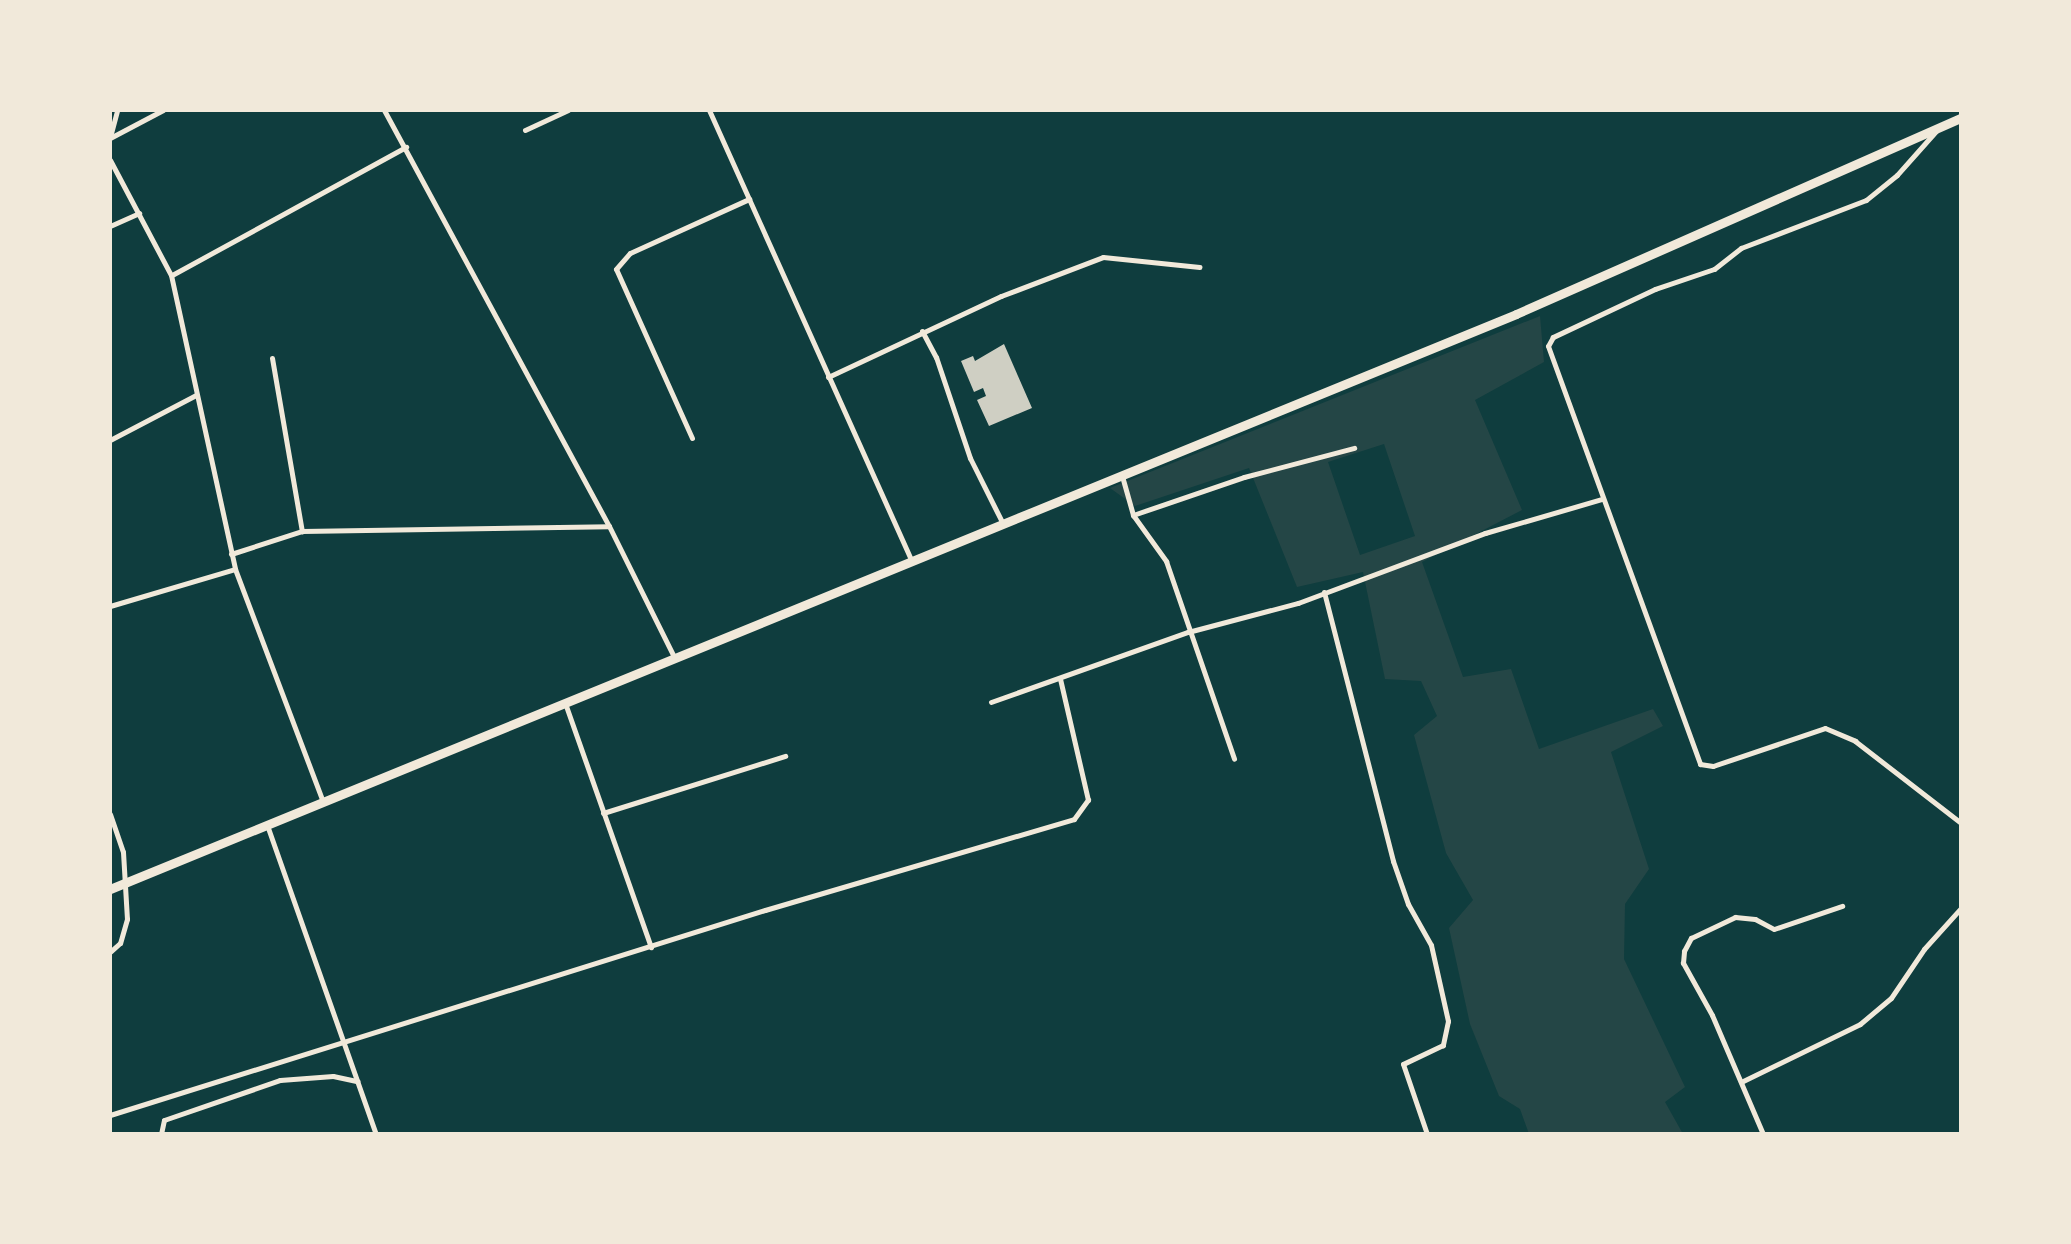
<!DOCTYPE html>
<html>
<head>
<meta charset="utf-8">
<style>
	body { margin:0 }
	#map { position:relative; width:2071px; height:1244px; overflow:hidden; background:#0f3d3e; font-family:Rubik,sans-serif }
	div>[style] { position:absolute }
	.green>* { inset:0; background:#244646 }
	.building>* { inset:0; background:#cfcfc3 }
	.minor>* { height:5px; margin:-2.5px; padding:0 2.5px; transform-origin:2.5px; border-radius:2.5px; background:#f1e9da }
	.primary>* { height:9px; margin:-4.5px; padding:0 4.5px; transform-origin:4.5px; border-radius:4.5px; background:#f1e9da }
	span { translate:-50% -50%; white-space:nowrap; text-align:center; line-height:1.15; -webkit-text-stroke:8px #f1e9da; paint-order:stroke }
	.frame { position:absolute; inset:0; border:112px solid #f1e9da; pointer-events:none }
</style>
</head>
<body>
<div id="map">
	<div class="green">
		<i style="clip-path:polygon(evenodd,1540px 316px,1544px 362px,1475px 400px,1522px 510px,1422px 562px,1463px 677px,1511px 669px,1539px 749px,1653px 709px,1663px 726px,1611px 752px,1649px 869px,1625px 904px,1624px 959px,1685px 1087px,1665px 1102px,1683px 1134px,1529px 1134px,1520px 1109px,1499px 1096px,1470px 1024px,1449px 928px,1473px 900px,1446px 853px,1414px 735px,1437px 716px,1421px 681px,1385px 679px,1363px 572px,1297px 587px,1249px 468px,1135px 506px,1110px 488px,1540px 316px,1384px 444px,1415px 536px,1360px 555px,1328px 462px,1384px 444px)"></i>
	</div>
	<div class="building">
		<i style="clip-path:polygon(1004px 344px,1032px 408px,989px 426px,977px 400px,986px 396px,983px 388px,974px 392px,961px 361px,973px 356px,975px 361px)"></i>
	</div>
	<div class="minor">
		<i style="left:384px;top:110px;width:473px;rotate:61.6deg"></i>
		<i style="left:609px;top:526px;width:144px;rotate:63.6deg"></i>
		<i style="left:709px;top:110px;width:495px;rotate:65.8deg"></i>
		<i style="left:525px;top:130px;width:47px;rotate:-24.9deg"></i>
		<i style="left:1936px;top:131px;width:59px;rotate:131.6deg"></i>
		<i style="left:1897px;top:175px;width:40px;rotate:141deg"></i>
		<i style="left:1866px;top:200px;width:134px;rotate:159deg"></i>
		<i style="left:1741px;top:248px;width:34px;rotate:142deg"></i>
		<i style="left:1714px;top:269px;width:62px;rotate:161.3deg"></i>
		<i style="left:1655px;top:289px;width:113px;rotate:154.8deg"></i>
		<i style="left:1553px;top:337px;width:10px;rotate:119deg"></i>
		<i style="left:1548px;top:346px;width:445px;rotate:70deg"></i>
		<i style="left:1700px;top:764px;width:13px;rotate:9deg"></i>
		<i style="left:1713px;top:766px;width:118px;rotate:-18.7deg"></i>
		<i style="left:1825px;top:728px;width:33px;rotate:23deg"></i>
		<i style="left:1855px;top:741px;width:134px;rotate:37.7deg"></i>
		<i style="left:110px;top:137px;width:28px;rotate:-75deg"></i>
		<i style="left:110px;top:138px;width:60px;rotate:-27.8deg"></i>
		<i style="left:110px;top:160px;width:130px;rotate:62.1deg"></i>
		<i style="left:171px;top:275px;width:301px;rotate:77.7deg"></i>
		<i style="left:235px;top:569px;width:246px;rotate:69.3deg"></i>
		<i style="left:110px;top:226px;width:32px;rotate:-24deg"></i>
		<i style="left:172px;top:275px;width:267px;rotate:-28.7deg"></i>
		<i style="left:922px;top:331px;width:30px;rotate:62deg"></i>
		<i style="left:936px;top:357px;width:107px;rotate:71.4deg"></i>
		<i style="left:970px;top:458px;width:74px;rotate:63.4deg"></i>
		<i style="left:272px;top:358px;width:176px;rotate:80.2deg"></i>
		<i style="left:828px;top:377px;width:191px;rotate:-25.1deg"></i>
		<i style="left:1001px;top:296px;width:109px;rotate:-20.9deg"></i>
		<i style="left:1103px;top:257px;width:97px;rotate:5.9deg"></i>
		<i style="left:692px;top:438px;width:185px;rotate:-114.2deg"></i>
		<i style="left:616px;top:269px;width:21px;rotate:-49deg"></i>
		<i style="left:630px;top:253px;width:131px;rotate:-24.4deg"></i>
		<i style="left:110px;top:440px;width:97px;rotate:-27.6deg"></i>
		<i style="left:1122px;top:476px;width:41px;rotate:74.2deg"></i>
		<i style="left:1133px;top:515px;width:57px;rotate:54.3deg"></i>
		<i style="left:1166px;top:561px;width:209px;rotate:71deg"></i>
		<i style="left:1133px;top:515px;width:117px;rotate:-18.9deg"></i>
		<i style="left:1244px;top:477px;width:114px;rotate:-14.8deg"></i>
		<i style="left:231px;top:554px;width:75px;rotate:-17.9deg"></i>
		<i style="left:302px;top:531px;width:307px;rotate:-0.9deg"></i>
		<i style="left:1324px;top:592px;width:278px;rotate:75.6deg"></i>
		<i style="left:1393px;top:861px;width:46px;rotate:70.8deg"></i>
		<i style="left:1408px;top:904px;width:47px;rotate:60.7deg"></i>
		<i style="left:1431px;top:945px;width:78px;rotate:77.4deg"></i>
		<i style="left:1448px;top:1021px;width:25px;rotate:102deg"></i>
		<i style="left:1443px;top:1045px;width:44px;rotate:154.6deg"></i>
		<i style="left:1403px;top:1064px;width:74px;rotate:71.1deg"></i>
		<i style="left:110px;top:606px;width:130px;rotate:-16.5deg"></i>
		<i style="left:991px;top:702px;width:209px;rotate:-19.6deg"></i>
		<i style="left:1188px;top:632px;width:114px;rotate:-14.8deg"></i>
		<i style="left:1298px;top:603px;width:200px;rotate:-20.5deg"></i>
		<i style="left:1485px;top:533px;width:122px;rotate:-16.2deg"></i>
		<i style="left:565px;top:703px;width:259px;rotate:70.6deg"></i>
		<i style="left:603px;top:813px;width:191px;rotate:-17.4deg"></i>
		<i style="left:110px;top:814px;width:40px;rotate:71.1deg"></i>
		<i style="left:123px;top:852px;width:67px;rotate:86.6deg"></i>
		<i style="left:127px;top:919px;width:25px;rotate:106deg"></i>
		<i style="left:120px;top:943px;width:13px;rotate:138deg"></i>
		<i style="left:267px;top:825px;width:328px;rotate:70.6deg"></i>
		<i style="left:1741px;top:1082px;width:132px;rotate:-26deg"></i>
		<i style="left:1860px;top:1024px;width:40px;rotate:-40deg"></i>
		<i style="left:1891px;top:998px;width:59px;rotate:-56deg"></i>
		<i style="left:1924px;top:949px;width:55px;rotate:-47.9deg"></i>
		<i style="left:110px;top:1115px;width:686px;rotate:-17.38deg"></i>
		<i style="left:765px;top:910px;width:322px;rotate:-16.4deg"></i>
		<i style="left:1074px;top:819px;width:24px;rotate:-54deg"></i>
		<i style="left:1088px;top:800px;width:124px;rotate:-103deg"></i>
		<i style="left:161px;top:1134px;width:14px;rotate:-78deg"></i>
		<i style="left:164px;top:1120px;width:123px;rotate:-19deg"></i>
		<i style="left:280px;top:1080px;width:53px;rotate:-4.3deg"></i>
		<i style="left:333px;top:1076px;width:25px;rotate:12deg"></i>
		<i style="left:1763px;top:1134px;width:129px;rotate:-113.2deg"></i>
		<i style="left:1712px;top:1015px;width:60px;rotate:-119.1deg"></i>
		<i style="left:1683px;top:963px;width:12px;rotate:-85deg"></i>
		<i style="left:1684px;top:951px;width:15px;rotate:-62deg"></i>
		<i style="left:1691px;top:938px;width:49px;rotate:-25.5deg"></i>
		<i style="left:1735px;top:917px;width:20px;rotate:6deg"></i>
		<i style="left:1755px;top:919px;width:21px;rotate:28deg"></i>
		<i style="left:1774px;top:929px;width:72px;rotate:-18.7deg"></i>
	</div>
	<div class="primary">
		<i style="left:110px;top:889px;width:1519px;rotate:-22.24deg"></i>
		<i style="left:1516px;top:314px;width:486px;rotate:-23.8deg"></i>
	</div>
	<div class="frame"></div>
</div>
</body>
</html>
